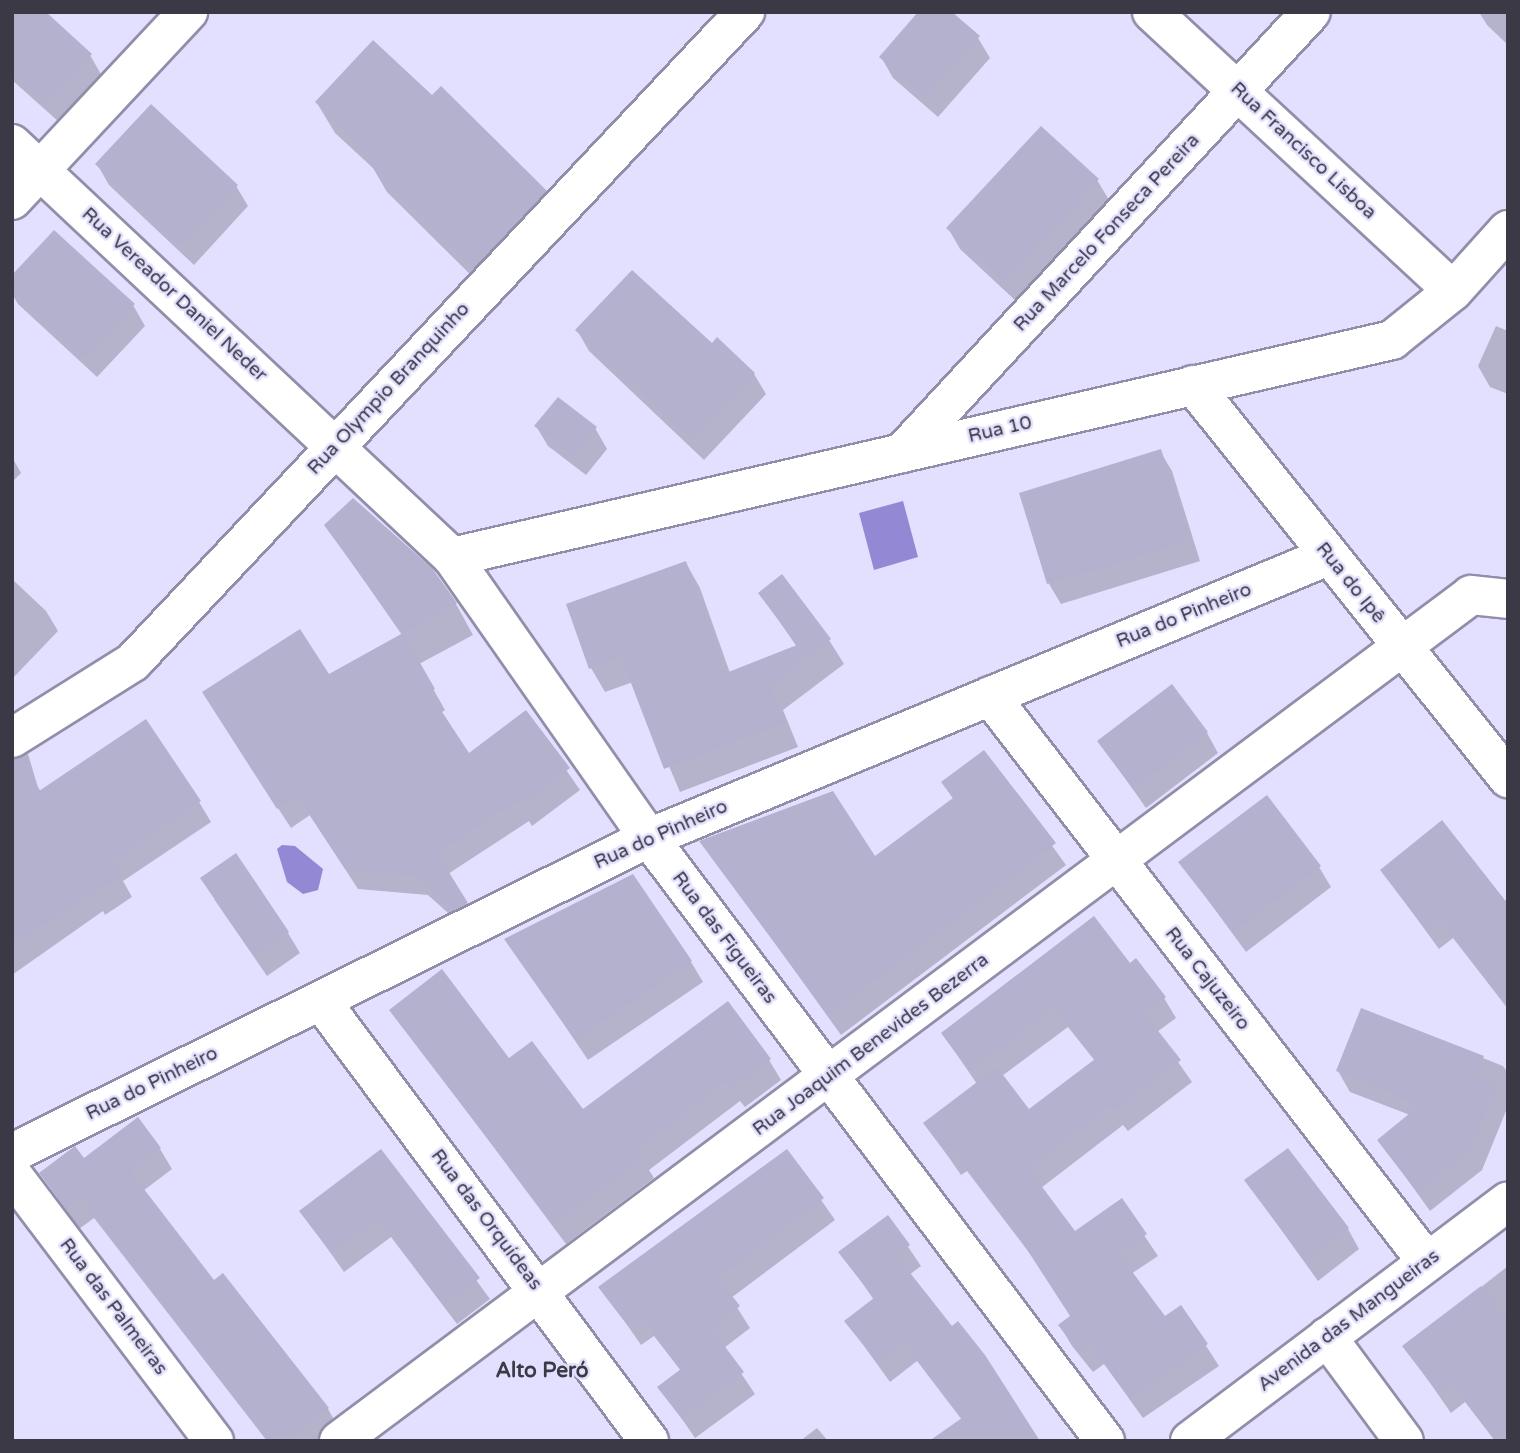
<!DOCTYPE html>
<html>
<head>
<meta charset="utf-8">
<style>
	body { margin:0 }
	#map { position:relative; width:1520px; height:1453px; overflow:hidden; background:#e2e0fe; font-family:"Varela Round",sans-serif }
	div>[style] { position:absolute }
	.water>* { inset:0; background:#9288d3 }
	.shadow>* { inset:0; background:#0003 }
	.building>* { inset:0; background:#b3b1ce }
	.roads { filter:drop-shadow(2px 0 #918eaa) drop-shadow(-2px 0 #918eaa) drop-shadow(0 2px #918eaa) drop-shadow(0 -2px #918eaa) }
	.street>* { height:38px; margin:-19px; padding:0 19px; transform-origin:19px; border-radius:19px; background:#fff }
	span { translate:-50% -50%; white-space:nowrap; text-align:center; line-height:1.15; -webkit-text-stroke:5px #e2e0fe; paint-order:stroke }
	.street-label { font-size:19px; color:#3a3945 }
	.neighbourhood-label { font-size:21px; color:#3a3945; font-weight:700 }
	.frame { position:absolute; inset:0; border:14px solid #3a3945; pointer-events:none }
</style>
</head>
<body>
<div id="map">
	<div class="water">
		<i style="clip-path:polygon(903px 501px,918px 557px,874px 570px,859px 513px)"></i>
		<i style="clip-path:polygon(282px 845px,295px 846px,323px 869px,318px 890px,303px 894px,287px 882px,277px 849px)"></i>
	</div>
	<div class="shadow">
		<i style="clip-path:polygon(12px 12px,90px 55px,102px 76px,59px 122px,12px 80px)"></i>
		<i style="clip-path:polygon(1479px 12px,1508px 12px,1508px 45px,1487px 25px)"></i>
		<i style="clip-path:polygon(978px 38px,990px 58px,938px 117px,893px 78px,881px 57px)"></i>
		<i style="clip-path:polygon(432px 97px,545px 192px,563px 222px,493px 297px,387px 192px,373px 168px,335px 133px,317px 103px)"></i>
		<i style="clip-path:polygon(97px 164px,236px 186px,248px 206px,194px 265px,109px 185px)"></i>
		<i style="clip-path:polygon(1097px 180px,1109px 200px,1016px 301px,960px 249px,948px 228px)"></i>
		<i style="clip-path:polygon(12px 277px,133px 305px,145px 326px,97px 377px,18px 304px,12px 294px)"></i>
		<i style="clip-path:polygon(1496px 326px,1508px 331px,1508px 394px,1490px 387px,1478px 366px)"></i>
		<i style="clip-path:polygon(577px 330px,712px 345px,754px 374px,766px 394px,704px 460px,589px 351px)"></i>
		<i style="clip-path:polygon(536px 426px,595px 428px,607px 449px,586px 475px,548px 446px)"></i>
		<i style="clip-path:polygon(1160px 451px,1172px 471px,1200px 561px,1061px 604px,1049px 584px,1021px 494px)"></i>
		<i style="clip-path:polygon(12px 457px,21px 473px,12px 482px)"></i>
		<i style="clip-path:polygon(326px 526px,431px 569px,456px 604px,473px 635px,419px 664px,445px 710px,441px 713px,468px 756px,526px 712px,580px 790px,532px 826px,529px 821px,448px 874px,478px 924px,467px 930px,428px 895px,358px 889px,310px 815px,291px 828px,216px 713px,329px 677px,402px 635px)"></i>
		<i style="clip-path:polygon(686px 563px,700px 588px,730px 673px,797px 647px,760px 593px,829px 640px,844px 664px,783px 710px,798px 747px,680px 792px,633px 682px,605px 692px,591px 668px)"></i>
		<i style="clip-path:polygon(12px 579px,46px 611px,58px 631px,12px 679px)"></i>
		<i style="clip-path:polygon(1207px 733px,1218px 753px,1146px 808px,1099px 741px)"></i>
		<i style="clip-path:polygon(984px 752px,1066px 865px,841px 1035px,702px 842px,874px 859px,954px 800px,943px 783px)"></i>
		<i style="clip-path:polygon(35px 782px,41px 792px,199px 802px,211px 822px,123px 881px,132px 897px,105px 915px,103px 911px,12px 975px,12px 899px)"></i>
		<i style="clip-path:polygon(1180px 862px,1319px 867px,1331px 887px,1246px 952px)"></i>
		<i style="clip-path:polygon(1382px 871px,1508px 901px,1508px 1009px,1453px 938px,1439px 949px)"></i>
		<i style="clip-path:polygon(214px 899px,288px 933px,300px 953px,267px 976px)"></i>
		<i style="clip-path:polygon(507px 940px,691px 962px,703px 982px,588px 1060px)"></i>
		<i style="clip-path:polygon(evenodd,1129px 966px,1164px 998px,1176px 1018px,1157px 1032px,1192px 1082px,1128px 1131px,1123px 1125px,1041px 1188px,1075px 1233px,1121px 1201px,1158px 1256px,1131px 1274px,1165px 1318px,1181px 1307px,1219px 1366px,1143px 1418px,1104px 1364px,1093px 1372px,1072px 1346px,1060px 1326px,1072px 1317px,1031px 1255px,967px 1171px,961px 1175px,925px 1123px,977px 1084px,943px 1034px,1129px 966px,1068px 1027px,1095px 1061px,1029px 1112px,1002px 1076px,1068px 1027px)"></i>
		<i style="clip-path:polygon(391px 1010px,509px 1060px,583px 1112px,769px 1060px,781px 1080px,745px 1107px,740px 1101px,649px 1170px,654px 1178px,566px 1244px)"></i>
		<i style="clip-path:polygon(1362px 1010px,1503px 1066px,1508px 1073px,1508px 1106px,1482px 1170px,1430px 1211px,1379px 1140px,1410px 1115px,1350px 1092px,1338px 1071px)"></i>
		<i style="clip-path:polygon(160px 1149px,172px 1169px,143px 1191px,213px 1282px,222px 1276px,328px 1409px,340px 1430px,325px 1441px,267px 1441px,94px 1218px,79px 1229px,41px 1173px,83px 1161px)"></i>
		<i style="clip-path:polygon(381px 1151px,490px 1299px,457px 1324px,391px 1237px,344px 1272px,301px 1211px)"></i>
		<i style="clip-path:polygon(787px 1151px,835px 1220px,731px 1298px,750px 1328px,724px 1348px,755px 1394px,695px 1438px,660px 1387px,681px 1371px,654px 1336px,641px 1345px,601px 1287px)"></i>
		<i style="clip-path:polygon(1246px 1181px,1348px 1229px,1359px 1249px,1318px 1281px)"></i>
		<i style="clip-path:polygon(888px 1217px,921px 1266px,909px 1275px,951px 1328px,983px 1356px,962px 1420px,917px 1361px,890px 1382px,846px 1321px,874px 1300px,841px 1252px)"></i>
		<i style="clip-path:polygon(1508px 1266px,1508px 1441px,1495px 1441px,1465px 1402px,1451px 1413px,1405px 1347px)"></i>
		<i style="clip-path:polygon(817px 1428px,828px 1441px,800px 1441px)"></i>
	</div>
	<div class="building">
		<i style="clip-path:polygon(12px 12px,46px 12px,92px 54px,47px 103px,12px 71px)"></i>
		<i style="clip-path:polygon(918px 12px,952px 12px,980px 36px,925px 98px,879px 57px)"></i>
		<i style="clip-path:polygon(373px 40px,432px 95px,441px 86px,547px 191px,474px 267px,367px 162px,373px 156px,315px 102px)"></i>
		<i style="clip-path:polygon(151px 104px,238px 185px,181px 245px,95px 164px)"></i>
		<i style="clip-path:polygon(1041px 126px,1099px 179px,1004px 281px,946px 228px)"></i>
		<i style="clip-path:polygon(54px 230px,135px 304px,85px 358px,12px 291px,12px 275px)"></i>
		<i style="clip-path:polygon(632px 270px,712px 343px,717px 337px,755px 373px,692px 440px,575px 330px)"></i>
		<i style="clip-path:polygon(558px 397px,597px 427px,573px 456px,534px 426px)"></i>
		<i style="clip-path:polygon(1161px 449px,1189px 540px,1047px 584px,1019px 493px)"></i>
		<i style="clip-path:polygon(353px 498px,432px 568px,457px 603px,403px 633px,324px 525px)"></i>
		<i style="clip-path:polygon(686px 561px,726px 673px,797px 645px,758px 593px,782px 574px,831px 639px,770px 685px,785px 722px,664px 769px,621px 657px,589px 669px,566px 604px)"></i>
		<i style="clip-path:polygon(300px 629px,329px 674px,403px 633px,435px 689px,429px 692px,469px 753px,526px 710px,570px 768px,519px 806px,516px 801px,437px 853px,468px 903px,454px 910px,414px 875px,345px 869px,297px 796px,277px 809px,202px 692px)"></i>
		<i style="clip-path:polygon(1172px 684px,1208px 732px,1133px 789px,1097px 741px)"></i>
		<i style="clip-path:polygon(146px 719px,201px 801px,112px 861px,122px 875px,12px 944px,12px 760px,28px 754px,39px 791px)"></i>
		<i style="clip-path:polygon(984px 750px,1056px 843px,828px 1015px,699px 841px,833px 791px,875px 856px,953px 798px,941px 782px)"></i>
		<i style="clip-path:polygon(1267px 795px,1321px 866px,1233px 932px,1178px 862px)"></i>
		<i style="clip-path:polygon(1442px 820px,1508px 904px,1508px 1006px,1440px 918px,1426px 930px,1380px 870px)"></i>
		<i style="clip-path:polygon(236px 853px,289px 932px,254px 956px,200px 878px)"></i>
		<i style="clip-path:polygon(633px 874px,692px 961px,575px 1040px,504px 939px)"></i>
		<i style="clip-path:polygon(1094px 916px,1130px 963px,1136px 958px,1166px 997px,1144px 1013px,1181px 1060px,1115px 1111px,1110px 1105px,1028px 1168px,1075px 1231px,1122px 1198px,1147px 1234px,1119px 1254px,1165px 1316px,1181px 1305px,1208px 1344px,1130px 1399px,1091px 1344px,1080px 1353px,1058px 1325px,1070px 1316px,1017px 1234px,954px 1151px,948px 1156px,923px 1123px,997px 1067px,1029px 1109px,1095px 1059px,1055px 1007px,969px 1071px,941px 1033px)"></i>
		<i style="clip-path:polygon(442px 969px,509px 1058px,532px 1041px,583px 1109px,728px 1001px,771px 1059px,732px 1088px,727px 1081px,637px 1149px,643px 1157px,553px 1224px,389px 1010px)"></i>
		<i style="clip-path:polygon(1361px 1008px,1484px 1056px,1476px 1076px,1497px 1084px,1471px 1149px,1417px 1192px,1377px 1140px,1420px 1105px,1336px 1071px)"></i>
		<i style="clip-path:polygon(138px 1117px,161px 1148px,130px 1171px,214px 1280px,223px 1273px,329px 1408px,286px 1441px,269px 1441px,81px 1198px,66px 1209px,39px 1173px,75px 1146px,84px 1158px)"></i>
		<i style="clip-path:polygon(1288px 1148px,1349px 1228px,1305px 1261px,1244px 1180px)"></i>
		<i style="clip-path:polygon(381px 1149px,480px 1278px,444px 1305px,378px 1217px,331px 1253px,299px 1211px)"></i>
		<i style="clip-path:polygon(787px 1149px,824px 1198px,718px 1278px,740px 1306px,711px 1328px,744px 1372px,682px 1419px,657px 1387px,681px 1369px,641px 1316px,628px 1326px,598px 1287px)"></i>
		<i style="clip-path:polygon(888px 1215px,910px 1245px,896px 1255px,952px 1326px,958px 1321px,985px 1355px,1040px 1441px,929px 1441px,962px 1418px,904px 1342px,877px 1362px,844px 1321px,874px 1298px,838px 1252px)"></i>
		<i style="clip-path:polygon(1481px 1286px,1508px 1321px,1508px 1441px,1497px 1441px,1452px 1382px,1438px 1393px,1402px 1346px)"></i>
	</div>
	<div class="roads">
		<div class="street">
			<i style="left:1152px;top:12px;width:410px;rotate:42.8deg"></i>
			<i style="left:12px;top:144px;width:603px;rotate:43.19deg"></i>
			<i style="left:452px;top:557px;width:343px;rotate:55deg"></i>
			<i style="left:649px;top:838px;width:756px;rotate:52.9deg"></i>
			<i style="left:12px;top:200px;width:258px;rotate:-46.9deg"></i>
			<i style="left:1193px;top:385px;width:504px;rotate:51.29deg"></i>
			<i style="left:902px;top:453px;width:601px;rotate:-47.16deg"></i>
			<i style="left:452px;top:557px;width:965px;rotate:-13deg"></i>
			<i style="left:1392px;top:340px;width:78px;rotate:-38.8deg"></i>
			<i style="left:1453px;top:291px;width:82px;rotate:-48deg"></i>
			<i style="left:990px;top:696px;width:715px;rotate:52.33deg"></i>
			<i style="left:12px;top:738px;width:143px;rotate:-32.1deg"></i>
			<i style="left:133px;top:662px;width:893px;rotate:-46.72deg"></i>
			<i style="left:321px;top:1001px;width:549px;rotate:53.3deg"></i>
			<i style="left:12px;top:1153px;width:711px;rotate:-26.31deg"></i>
			<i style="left:649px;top:838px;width:735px;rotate:-22.55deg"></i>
			<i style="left:12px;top:1174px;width:335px;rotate:52.9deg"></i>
			<i style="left:1327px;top:1337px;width:129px;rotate:53.5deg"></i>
			<i style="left:339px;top:1441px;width:1413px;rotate:-36.77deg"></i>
			<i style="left:1471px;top:595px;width:37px;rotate:6deg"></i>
			<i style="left:1190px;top:1441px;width:398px;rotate:-37deg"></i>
		</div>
	</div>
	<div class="street-label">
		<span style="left:1303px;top:151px;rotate:43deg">Rua Francisco Lisboa</span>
		<span style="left:1107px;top:233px;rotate:-47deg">Rua Marcelo Fonseca Pereira</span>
		<span style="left:174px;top:295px;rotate:43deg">Rua Vereador Daniel Neder</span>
		<span style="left:389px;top:389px;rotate:-47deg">Rua Olympio Branquinho</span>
		<span style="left:1000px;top:430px;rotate:-13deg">Rua 10</span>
		<span style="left:1350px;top:583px;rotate:51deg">Rua do Ipê</span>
		<span style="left:1184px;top:616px;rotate:-22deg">Rua do Pinheiro</span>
		<span style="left:661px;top:835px;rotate:-24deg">Rua do Pinheiro</span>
		<span style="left:724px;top:938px;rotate:53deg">Rua das Figueiras</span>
		<span style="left:1207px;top:979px;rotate:52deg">Rua Cajuzeiro</span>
		<span style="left:871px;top:1045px;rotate:-37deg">Rua Joaquim Benevides Bezerra</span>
		<span style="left:152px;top:1084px;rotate:-26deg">Rua do Pinheiro</span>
		<span style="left:486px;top:1220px;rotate:53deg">Rua das Orquídeas</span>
		<span style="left:113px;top:1307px;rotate:53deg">Rua das Palmeiras</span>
		<span style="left:1349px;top:1321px;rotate:-37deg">Avenida das Mangueiras</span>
	</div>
	<div class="neighbourhood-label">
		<span style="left:542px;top:1371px">Alto Peró</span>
	</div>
	<div class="frame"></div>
</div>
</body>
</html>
